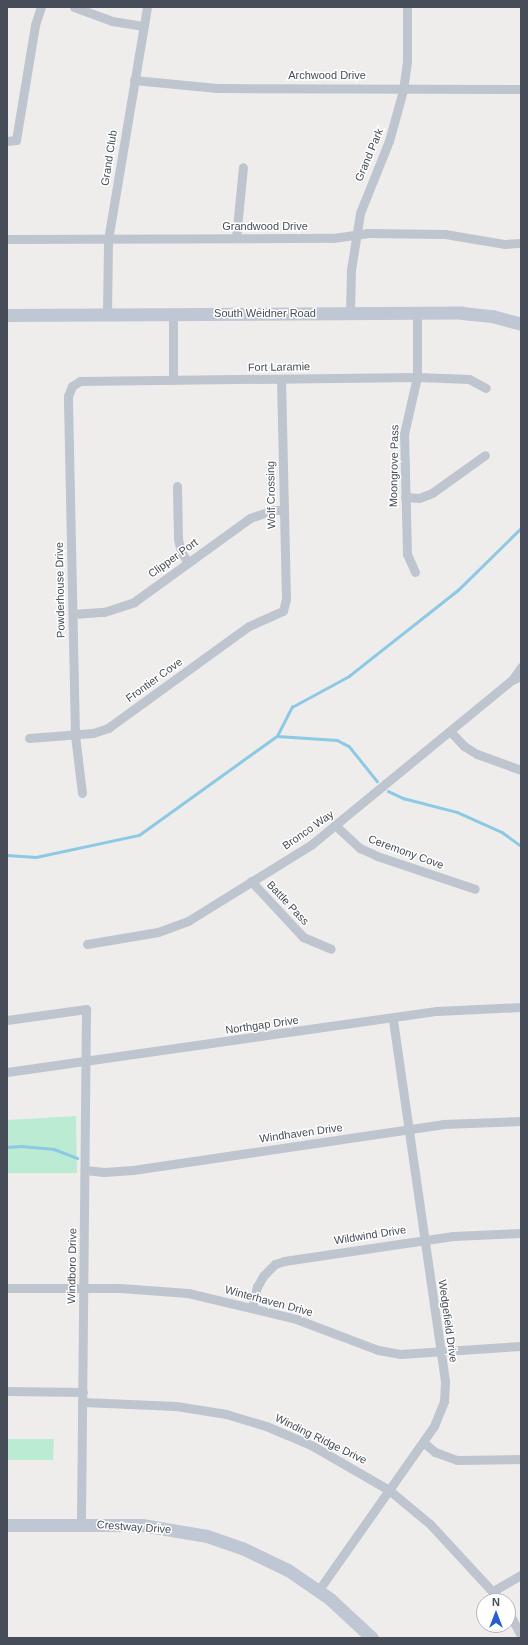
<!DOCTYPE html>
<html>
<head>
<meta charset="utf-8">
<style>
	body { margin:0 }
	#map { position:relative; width:528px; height:1645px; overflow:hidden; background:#efecec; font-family:Helvetica,sans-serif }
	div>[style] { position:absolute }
	.green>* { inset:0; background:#bcebd3 }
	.stream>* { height:2.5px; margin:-1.25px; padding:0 1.25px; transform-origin:1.25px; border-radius:1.25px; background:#8cc9e5 }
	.street>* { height:9px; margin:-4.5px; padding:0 4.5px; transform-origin:4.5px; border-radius:4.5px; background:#bec5ce }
	.secondary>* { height:13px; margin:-6.5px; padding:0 6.5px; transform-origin:6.5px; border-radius:6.5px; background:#c0c7d4 }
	span { translate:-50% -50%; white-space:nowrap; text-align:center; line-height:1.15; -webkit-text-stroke:3px #fff; paint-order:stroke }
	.street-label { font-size:11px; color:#464d58 }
	.frame { position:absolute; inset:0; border:8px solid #464d58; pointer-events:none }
	.north { position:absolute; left:476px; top:1593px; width:40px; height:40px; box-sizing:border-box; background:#fff; border:1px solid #b5b8bc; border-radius:50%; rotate:0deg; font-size:11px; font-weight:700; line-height:16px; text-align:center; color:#464d58 }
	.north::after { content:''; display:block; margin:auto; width:14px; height:18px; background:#245ed1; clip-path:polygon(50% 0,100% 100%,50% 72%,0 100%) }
</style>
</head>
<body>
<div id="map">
	<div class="green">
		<i style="clip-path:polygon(76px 1116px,77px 1173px,7px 1173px,7px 1120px)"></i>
		<i style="clip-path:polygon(7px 1439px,54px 1439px,53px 1460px,7px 1460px)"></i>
	</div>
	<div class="stream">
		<i style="left:277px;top:736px;width:60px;rotate:3.8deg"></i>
		<i style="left:337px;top:740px;width:13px;rotate:27deg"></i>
		<i style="left:349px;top:746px;width:45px;rotate:51.3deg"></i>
		<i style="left:388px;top:791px;width:17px;rotate:25deg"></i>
		<i style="left:403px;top:798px;width:56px;rotate:14.5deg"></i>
		<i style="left:457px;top:812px;width:49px;rotate:24deg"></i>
		<i style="left:502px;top:832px;width:24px;rotate:36deg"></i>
		<i style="left:7px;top:855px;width:29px;rotate:4deg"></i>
		<i style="left:36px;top:857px;width:105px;rotate:-12.1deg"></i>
		<i style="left:139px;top:835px;width:170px;rotate:-35.7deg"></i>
		<i style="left:277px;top:736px;width:33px;rotate:-63deg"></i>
		<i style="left:292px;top:707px;width:65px;rotate:-28.5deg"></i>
		<i style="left:349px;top:676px;width:139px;rotate:-38.3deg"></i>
		<i style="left:458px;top:590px;width:88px;rotate:-44.5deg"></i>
		<i style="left:7px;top:1147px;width:14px;rotate:-4deg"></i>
		<i style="left:21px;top:1146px;width:33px;rotate:5deg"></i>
		<i style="left:54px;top:1149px;width:25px;rotate:21deg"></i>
	</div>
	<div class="street">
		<i style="left:74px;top:7px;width:40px;rotate:20.2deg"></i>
		<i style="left:112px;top:21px;width:31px;rotate:9deg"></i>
		<i style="left:134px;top:80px;width:83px;rotate:5.5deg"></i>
		<i style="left:217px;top:88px;width:304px;rotate:0.2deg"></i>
		<i style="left:7px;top:141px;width:9px;rotate:-6deg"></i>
		<i style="left:16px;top:140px;width:117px;rotate:-80.6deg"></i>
		<i style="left:35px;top:25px;width:19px;rotate:-72deg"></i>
		<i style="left:236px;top:238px;width:71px;rotate:-84.4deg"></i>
		<i style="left:7px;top:239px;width:326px;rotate:-0.2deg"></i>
		<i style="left:333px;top:238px;width:34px;rotate:-8deg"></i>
		<i style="left:367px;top:233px;width:78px;rotate:0.7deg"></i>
		<i style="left:445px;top:234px;width:61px;rotate:9.5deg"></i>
		<i style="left:505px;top:244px;width:16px;rotate:-4deg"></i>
		<i style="left:350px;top:313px;width:43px;rotate:-88.7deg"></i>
		<i style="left:351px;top:270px;width:58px;rotate:-81deg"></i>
		<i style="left:360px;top:213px;width:78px;rotate:-68.1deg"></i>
		<i style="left:389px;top:141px;width:53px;rotate:-74.6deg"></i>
		<i style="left:403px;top:90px;width:28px;rotate:-82deg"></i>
		<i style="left:407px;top:62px;width:55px;rotate:-90deg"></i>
		<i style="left:107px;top:314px;width:74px;rotate:-89.2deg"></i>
		<i style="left:108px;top:240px;width:236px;rotate:-80.5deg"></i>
		<i style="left:173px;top:380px;width:67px;rotate:-90deg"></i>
		<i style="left:177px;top:486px;width:53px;rotate:88.9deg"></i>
		<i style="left:178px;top:539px;width:13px;rotate:77deg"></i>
		<i style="left:181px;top:552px;width:12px;rotate:55deg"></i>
		<i style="left:405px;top:497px;width:14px;rotate:4deg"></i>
		<i style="left:419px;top:498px;width:14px;rotate:-21deg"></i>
		<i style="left:432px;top:493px;width:65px;rotate:-35.6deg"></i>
		<i style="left:415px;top:572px;width:20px;rotate:-114deg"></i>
		<i style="left:407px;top:554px;width:120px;rotate:-91.4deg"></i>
		<i style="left:404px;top:434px;width:58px;rotate:-77.2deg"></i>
		<i style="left:417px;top:377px;width:64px;rotate:-90deg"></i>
		<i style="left:73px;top:614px;width:31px;rotate:-4deg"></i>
		<i style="left:104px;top:612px;width:32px;rotate:-18deg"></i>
		<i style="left:134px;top:602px;width:143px;rotate:-35.9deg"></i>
		<i style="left:250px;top:518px;width:24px;rotate:-19deg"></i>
		<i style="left:273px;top:510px;width:10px"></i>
		<i style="left:512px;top:680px;width:16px;rotate:-55deg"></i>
		<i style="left:450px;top:731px;width:21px;rotate:47deg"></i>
		<i style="left:464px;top:746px;width:15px;rotate:32deg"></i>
		<i style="left:477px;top:754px;width:47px;rotate:20deg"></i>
		<i style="left:29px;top:738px;width:64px;rotate:-4.5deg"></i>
		<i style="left:93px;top:733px;width:16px;rotate:-18deg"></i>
		<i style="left:108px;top:728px;width:174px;rotate:-35.9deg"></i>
		<i style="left:249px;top:626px;width:37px;rotate:-24deg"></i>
		<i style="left:283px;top:611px;width:12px;rotate:-76deg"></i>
		<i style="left:286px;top:599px;width:220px;rotate:-91.3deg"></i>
		<i style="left:82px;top:793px;width:58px;rotate:-96.9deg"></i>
		<i style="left:75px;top:735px;width:339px;rotate:-91.2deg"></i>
		<i style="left:68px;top:396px;width:11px;rotate:-68deg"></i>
		<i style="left:72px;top:386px;width:9px;rotate:-32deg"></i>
		<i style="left:80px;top:381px;width:337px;rotate:-0.7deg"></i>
		<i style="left:417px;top:377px;width:52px;rotate:2.2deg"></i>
		<i style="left:469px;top:379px;width:19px;rotate:28deg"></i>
		<i style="left:336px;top:826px;width:33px;rotate:43deg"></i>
		<i style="left:360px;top:848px;width:19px;rotate:25deg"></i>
		<i style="left:377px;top:856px;width:103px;rotate:18.6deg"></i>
		<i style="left:251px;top:881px;width:76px;rotate:47.1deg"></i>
		<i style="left:303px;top:937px;width:30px;rotate:23deg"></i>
		<i style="left:87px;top:944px;width:72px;rotate:-9.6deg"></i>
		<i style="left:158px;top:932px;width:32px;rotate:-20deg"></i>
		<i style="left:188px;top:921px;width:146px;rotate:-31.8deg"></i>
		<i style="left:312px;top:844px;width:259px;rotate:-39.4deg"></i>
		<i style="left:512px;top:680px;width:10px;rotate:-24deg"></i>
		<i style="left:7px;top:1020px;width:80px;rotate:-7.9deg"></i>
		<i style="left:86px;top:1009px;width:515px;rotate:90.56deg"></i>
		<i style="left:7px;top:1072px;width:434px;rotate:-8.1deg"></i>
		<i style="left:437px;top:1011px;width:84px;rotate:-2.7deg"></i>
		<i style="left:85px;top:1170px;width:19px;rotate:6deg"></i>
		<i style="left:104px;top:1172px;width:29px;rotate:-4deg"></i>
		<i style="left:133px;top:1170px;width:313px;rotate:-8.4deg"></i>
		<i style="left:443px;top:1124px;width:78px;rotate:-2.2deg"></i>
		<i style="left:7px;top:1288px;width:113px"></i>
		<i style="left:120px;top:1288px;width:68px;rotate:4.2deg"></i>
		<i style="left:188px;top:1293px;width:111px;rotate:13.5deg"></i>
		<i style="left:296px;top:1319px;width:88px;rotate:20.7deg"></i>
		<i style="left:378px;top:1350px;width:22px;rotate:10deg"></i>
		<i style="left:400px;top:1354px;width:121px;rotate:-3.8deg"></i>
		<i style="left:252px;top:1308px;width:22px;rotate:-77deg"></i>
		<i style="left:257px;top:1287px;width:13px;rotate:-61deg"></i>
		<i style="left:263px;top:1276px;width:17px;rotate:-45deg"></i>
		<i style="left:275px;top:1264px;width:9px;rotate:-18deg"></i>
		<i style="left:284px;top:1261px;width:171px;rotate:-8.4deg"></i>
		<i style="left:453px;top:1236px;width:68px;rotate:-2.5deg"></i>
		<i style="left:7px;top:1391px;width:76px;rotate:0.8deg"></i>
		<i style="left:82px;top:1402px;width:94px;rotate:2.4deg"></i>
		<i style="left:176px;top:1406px;width:51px;rotate:9.1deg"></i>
		<i style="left:226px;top:1414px;width:42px;rotate:16.7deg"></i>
		<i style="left:266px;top:1426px;width:49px;rotate:22.9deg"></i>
		<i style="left:311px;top:1445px;width:90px;rotate:30deg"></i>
		<i style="left:389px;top:1490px;width:53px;rotate:39.7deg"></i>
		<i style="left:430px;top:1524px;width:105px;rotate:47.3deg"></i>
		<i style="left:423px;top:1442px;width:16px;rotate:40deg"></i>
		<i style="left:435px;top:1452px;width:23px;rotate:20deg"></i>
		<i style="left:457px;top:1460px;width:64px;rotate:-0.9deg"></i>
		<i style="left:318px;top:1591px;width:202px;rotate:-54.9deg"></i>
		<i style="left:434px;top:1426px;width:27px;rotate:-68deg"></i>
		<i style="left:444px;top:1401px;width:20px;rotate:-87deg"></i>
		<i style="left:445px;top:1381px;width:367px;rotate:-98.2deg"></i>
		<i style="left:493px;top:1591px;width:32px;rotate:-30deg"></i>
		<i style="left:508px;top:1611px;width:27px;rotate:62deg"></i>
	</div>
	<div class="secondary">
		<i style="left:7px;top:315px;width:455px;rotate:-0.3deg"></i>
		<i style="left:462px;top:313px;width:30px;rotate:6deg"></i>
		<i style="left:492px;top:316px;width:30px;rotate:15deg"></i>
		<i style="left:7px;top:1525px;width:135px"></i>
		<i style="left:142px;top:1525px;width:66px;rotate:9.6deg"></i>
		<i style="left:207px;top:1536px;width:37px;rotate:19deg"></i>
		<i style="left:242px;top:1548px;width:51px;rotate:25.6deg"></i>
		<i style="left:288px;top:1570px;width:51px;rotate:34.6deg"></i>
		<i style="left:330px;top:1599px;width:57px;rotate:42.9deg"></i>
	</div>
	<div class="street-label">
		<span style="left:327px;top:75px">Archwood Drive</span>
		<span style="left:369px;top:155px;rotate:-67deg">Grand Park</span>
		<span style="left:109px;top:158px;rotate:-81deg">Grand Club</span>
		<span style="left:265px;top:226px">Grandwood Drive</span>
		<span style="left:265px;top:313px">South Weidner Road</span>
		<span style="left:279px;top:367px;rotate:-1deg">Fort Laramie</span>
		<span style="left:394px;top:466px;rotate:-89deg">Moongrove Pass</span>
		<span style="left:271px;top:495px;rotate:-91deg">Wolf Crossing</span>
		<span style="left:173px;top:558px;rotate:-36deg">Clipper Port</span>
		<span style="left:60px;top:590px;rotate:-91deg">Powderhouse Drive</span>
		<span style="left:154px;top:680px;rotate:-36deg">Frontier Cove</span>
		<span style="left:308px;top:830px;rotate:-35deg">Bronco Way</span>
		<span style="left:406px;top:852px;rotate:20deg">Ceremony Cove</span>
		<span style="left:288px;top:903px;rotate:47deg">Battle Pass</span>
		<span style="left:262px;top:1025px;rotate:-8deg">Northgap Drive</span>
		<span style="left:301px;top:1133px;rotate:-8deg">Windhaven Drive</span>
		<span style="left:370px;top:1235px;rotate:-9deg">Wildwind Drive</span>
		<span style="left:72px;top:1266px;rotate:-89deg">Windboro Drive</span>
		<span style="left:269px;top:1301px;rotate:15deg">Winterhaven Drive</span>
		<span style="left:448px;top:1321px;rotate:82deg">Wedgefield Drive</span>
		<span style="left:321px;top:1439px;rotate:26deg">Winding Ridge Drive</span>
		<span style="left:134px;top:1527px;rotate:4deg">Crestway Drive</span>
	</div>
	<div class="frame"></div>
	<div class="north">N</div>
</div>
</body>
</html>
